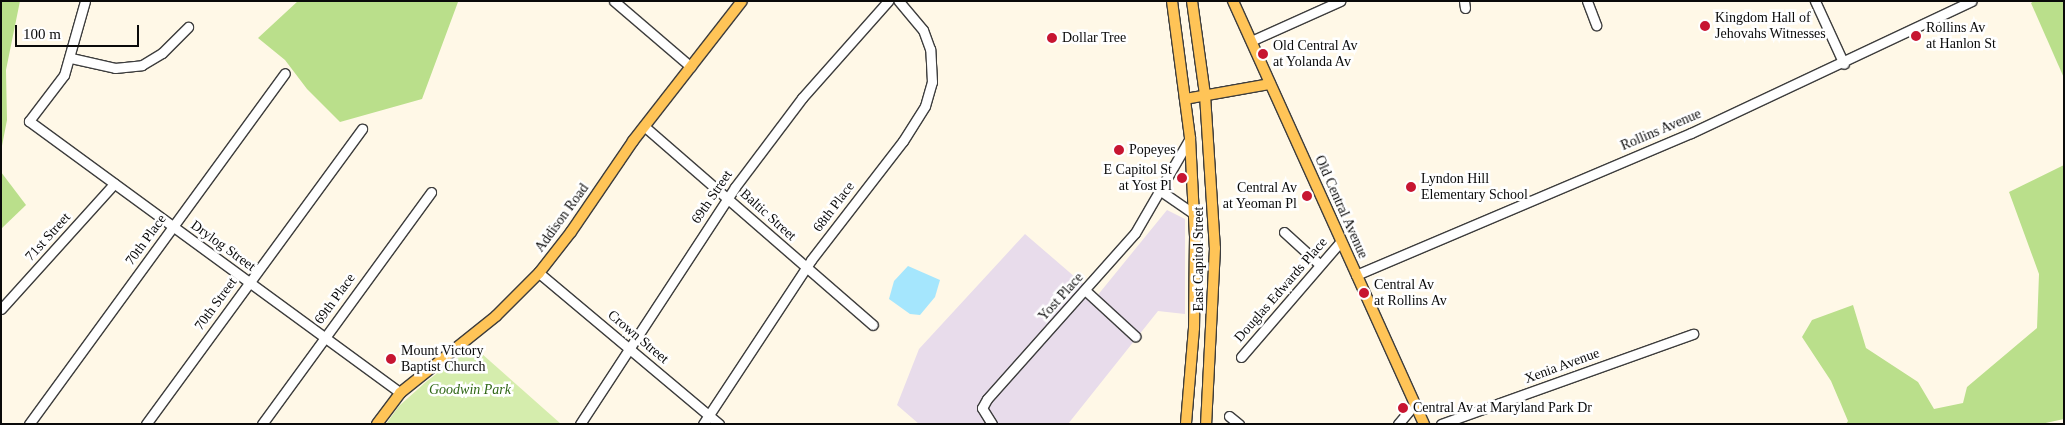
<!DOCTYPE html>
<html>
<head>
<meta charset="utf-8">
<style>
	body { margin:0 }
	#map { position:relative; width:2065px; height:425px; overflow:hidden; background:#fff8e7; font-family:"Times New Roman",serif }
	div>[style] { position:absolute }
	.industrial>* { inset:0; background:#e8dceb }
	.green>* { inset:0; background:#d5edad }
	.forest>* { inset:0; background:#badf8b }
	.water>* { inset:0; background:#a5e6fd }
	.roads { filter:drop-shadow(1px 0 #3d3d3d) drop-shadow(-1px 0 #3d3d3d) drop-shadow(0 1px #3d3d3d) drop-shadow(0 -1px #3d3d3d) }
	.minor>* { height:9px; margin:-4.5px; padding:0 4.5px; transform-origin:4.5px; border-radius:4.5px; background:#fff }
	.major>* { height:10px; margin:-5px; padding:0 5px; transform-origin:5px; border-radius:5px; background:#ffc457 }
	.dots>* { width:14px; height:14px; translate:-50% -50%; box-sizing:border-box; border:2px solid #fff; border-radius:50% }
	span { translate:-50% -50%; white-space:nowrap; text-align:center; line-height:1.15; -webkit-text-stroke:5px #fff; paint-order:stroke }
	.poi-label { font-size:14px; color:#0a0a0a }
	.left { translate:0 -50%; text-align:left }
	.right { translate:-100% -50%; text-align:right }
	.street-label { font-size:14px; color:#0a0a0a }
	.park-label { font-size:14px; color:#2f6715; font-style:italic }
	.frame { position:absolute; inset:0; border:2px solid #0a0a0a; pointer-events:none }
	.scale { position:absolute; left:15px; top:25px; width:124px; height:22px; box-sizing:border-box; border:2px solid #0a0a0a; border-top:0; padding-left:6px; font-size:15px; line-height:18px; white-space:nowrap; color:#0a0a0a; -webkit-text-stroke:4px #fff; paint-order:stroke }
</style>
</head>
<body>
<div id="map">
	<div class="industrial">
		<i style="clip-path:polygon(1167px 210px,1185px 219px,1185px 314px,1158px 311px,1068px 424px,919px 424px,897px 405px,919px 349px,1025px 234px,1097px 296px)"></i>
	</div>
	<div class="green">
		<i style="clip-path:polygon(473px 346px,561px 424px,386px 424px,399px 406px,427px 381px)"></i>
	</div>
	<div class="forest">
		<i style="clip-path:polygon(1px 1px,20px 1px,6px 70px,7px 120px,1px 151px)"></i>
		<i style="clip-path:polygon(298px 1px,458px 1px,458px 2px,422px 99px,340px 122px,307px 89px,285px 60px,258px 38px)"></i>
		<i style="clip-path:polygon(2034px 1px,2064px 1px,2064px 78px,2031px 3px)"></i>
		<i style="clip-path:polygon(2064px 165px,2064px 419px,2041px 424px,1846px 424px,1848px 421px,1831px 381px,1802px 337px,1812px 320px,1853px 305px,1866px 348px,1918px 382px,1934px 409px,1963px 403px,1967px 387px,2037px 328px,2039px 274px,2009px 192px)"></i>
		<i style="clip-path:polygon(1px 172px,26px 205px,1px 229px)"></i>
	</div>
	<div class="water">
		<i style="clip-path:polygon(908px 266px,940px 280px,935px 297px,920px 315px,910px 314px,889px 299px,894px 281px)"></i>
	</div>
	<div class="roads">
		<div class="minor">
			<i style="left:85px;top:1px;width:77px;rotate:105.8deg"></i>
			<i style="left:64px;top:75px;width:58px;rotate:127.3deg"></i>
			<i style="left:29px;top:121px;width:460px;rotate:36.2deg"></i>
			<i style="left:614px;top:1px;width:101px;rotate:40.6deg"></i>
			<i style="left:1464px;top:1px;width:7px;rotate:82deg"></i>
			<i style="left:1587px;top:1px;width:26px;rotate:69deg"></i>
			<i style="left:1815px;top:1px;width:69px;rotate:65.3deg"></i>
			<i style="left:1251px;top:41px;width:98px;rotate:-24.2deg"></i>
			<i style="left:71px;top:58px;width:45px;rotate:12.8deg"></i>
			<i style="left:115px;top:68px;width:27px;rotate:-6deg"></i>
			<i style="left:142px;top:65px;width:23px;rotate:-31deg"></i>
			<i style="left:162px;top:53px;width:37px;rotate:-45deg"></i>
			<i style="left:644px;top:126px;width:303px;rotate:41deg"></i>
			<i style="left:1158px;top:189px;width:44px;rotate:34.8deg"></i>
			<i style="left:1284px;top:232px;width:47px;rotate:42.4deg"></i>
			<i style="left:539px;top:273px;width:235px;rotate:40deg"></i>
			<i style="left:1356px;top:275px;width:364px;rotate:-23deg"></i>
			<i style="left:1691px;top:133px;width:310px;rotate:-25.2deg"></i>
			<i style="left:1086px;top:291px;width:67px;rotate:42.6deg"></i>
			<i style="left:1px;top:309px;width:169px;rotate:-47.9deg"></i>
			<i style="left:1241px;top:357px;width:153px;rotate:-49.2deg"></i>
			<i style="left:1229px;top:416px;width:13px;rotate:39deg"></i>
			<i style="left:29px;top:424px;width:434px;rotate:-53.9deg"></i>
			<i style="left:146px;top:424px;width:366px;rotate:-53.8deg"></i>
			<i style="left:262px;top:424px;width:287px;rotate:-53.9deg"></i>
			<i style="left:580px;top:424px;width:283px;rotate:-56.8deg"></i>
			<i style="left:735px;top:187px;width:111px;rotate:-53deg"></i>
			<i style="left:802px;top:98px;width:130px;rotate:-48.4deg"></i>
			<i style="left:703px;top:424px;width:196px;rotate:-56.6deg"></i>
			<i style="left:811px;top:260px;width:150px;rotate:-52.3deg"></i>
			<i style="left:903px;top:141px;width:41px;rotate:-57.8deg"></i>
			<i style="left:925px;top:106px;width:25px;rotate:-74deg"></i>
			<i style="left:932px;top:82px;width:33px;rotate:-93deg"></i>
			<i style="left:930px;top:49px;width:20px;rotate:-110deg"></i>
			<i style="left:923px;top:30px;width:38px;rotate:-130deg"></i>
			<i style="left:992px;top:424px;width:19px;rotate:-122deg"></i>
			<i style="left:982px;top:408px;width:10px;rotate:-61deg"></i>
			<i style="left:987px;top:399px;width:222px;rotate:-48.3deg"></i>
			<i style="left:1135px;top:233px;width:110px;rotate:-59.9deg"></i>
			<i style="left:1398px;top:424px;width:26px;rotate:-50deg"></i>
			<i style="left:1441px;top:424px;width:268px;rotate:-19.7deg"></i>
		</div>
		<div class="major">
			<i style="left:1172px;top:1px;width:138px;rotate:82.5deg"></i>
			<i style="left:1190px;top:138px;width:98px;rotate:87.1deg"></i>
			<i style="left:1195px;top:236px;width:92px;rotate:90.6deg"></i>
			<i style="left:1194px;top:328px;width:96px;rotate:94.8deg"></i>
			<i style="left:1192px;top:1px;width:95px;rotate:82.1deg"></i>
			<i style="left:1205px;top:95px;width:153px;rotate:86.3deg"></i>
			<i style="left:1215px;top:248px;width:176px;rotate:92.9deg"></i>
			<i style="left:1233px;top:1px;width:464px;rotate:65.7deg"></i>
			<i style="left:1185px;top:99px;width:86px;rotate:-10deg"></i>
			<i style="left:377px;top:424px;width:39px;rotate:-53deg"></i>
			<i style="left:400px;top:393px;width:123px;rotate:-38.7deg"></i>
			<i style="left:496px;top:316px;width:61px;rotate:-45deg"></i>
			<i style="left:539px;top:273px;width:52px;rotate:-52deg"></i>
			<i style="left:571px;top:232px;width:110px;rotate:-55.7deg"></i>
			<i style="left:633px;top:141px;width:177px;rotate:-52.1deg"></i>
		</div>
	</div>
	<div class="dots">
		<i style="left:1705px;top:26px;background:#c71531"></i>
		<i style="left:1916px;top:36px;background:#c71531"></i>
		<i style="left:1052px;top:38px;background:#c71531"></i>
		<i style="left:1263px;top:54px;background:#c71531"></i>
		<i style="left:1119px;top:150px;background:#c71531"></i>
		<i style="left:1182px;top:178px;background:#c71531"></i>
		<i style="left:1411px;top:187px;background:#c71531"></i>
		<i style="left:1307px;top:196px;background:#c71531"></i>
		<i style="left:1364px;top:293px;background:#c71531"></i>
		<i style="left:391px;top:359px;background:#c71531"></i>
		<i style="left:1403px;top:408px;background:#c71531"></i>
	</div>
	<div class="poi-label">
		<span class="left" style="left:1715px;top:26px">Kingdom Hall of<br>Jehovahs Witnesses</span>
		<span class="left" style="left:1926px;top:36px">Rollins Av<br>at Hanlon St</span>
		<span class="left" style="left:1062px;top:38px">Dollar Tree</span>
		<span class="left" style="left:1273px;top:54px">Old Central Av<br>at Yolanda Av</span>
		<span class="left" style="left:1129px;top:150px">Popeyes</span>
		<span class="right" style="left:1172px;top:178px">E Capitol St<br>at Yost Pl</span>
		<span class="left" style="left:1421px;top:187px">Lyndon Hill<br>Elementary School</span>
		<span class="right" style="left:1297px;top:196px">Central Av<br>at Yeoman Pl</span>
		<span class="left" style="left:1374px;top:293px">Central Av<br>at Rollins Av</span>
		<span class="left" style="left:401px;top:359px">Mount Victory<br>Baptist Church</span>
		<span class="left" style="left:1413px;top:408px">Central Av at Maryland Park Dr</span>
	</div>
	<div class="street-label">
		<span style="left:1661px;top:130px;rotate:-23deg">Rollins Avenue</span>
		<span style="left:712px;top:197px;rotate:-56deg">69th Street</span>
		<span style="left:834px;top:207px;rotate:-53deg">68th Place</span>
		<span style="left:1341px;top:207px;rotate:66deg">Old Central Avenue</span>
		<span style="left:768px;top:215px;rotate:42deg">Baltic Street</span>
		<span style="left:562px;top:218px;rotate:-54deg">Addison Road</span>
		<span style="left:48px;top:237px;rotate:-48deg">71st Street</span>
		<span style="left:146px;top:240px;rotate:-54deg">70th Place</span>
		<span style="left:223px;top:246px;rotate:36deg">Drylog Street</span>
		<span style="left:1199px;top:259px;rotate:-90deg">East Capitol Street</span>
		<span style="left:1281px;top:290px;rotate:-49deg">Douglas Edwards Place</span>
		<span style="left:1061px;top:297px;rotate:-48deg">Yost Place</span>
		<span style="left:335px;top:299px;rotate:-54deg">69th Place</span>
		<span style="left:216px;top:304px;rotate:-54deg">70th Street</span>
		<span style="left:638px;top:337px;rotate:40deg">Crown Street</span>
		<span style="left:1562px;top:366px;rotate:-20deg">Xenia Avenue</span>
	</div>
	<div class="park-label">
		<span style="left:470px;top:390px">Goodwin Park</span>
	</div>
	<div class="frame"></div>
	<div class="scale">100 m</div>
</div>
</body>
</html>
